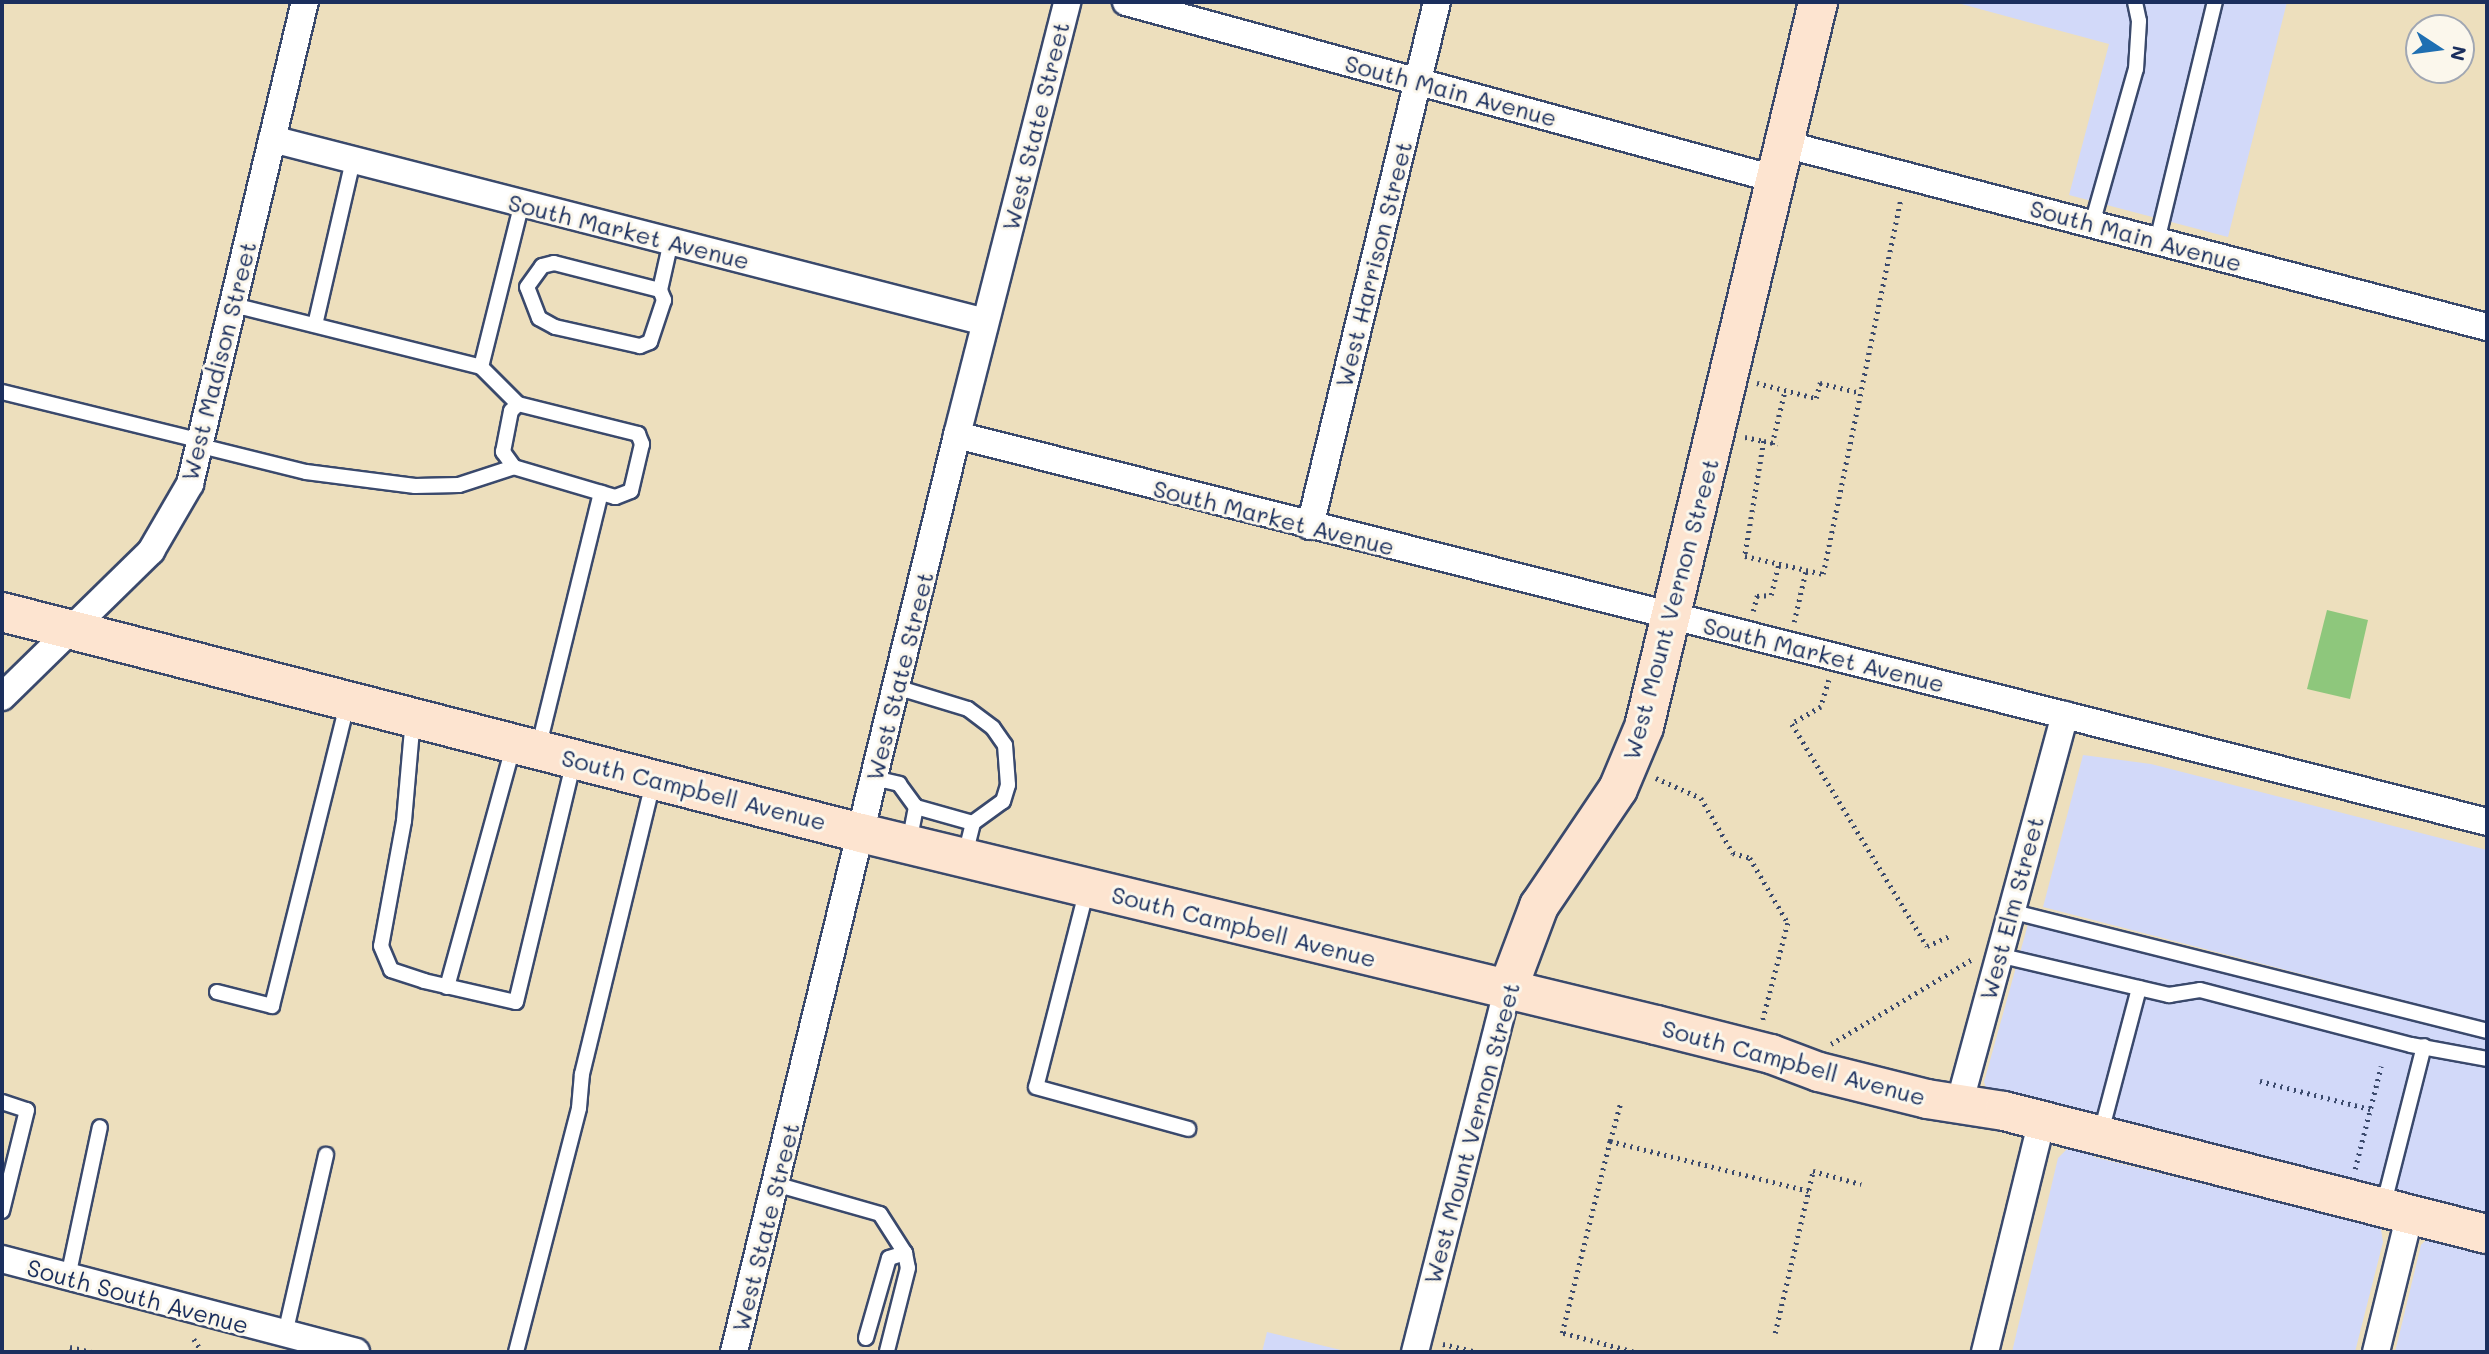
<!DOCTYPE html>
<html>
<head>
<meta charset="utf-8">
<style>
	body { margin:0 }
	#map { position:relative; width:2489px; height:1354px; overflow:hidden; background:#eddfbd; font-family:Mali,sans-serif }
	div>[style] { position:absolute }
	.built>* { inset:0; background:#d2d9f9 }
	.green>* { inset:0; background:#8ec77c }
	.path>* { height:4.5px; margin-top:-2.25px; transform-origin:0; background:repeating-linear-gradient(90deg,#3a496c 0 2px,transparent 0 7px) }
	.roads { filter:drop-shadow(2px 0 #3a496c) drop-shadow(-2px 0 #3a496c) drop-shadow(0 2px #3a496c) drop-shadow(0 -2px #3a496c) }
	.lane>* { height:14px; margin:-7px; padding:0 7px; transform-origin:7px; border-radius:7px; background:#fff }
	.street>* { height:26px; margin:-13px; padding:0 13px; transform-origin:13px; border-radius:13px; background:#fff }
	.secondary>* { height:38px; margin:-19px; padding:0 19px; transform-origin:19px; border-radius:19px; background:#fde4d0 }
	span { translate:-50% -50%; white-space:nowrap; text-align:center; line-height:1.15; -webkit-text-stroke:6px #fbf7ec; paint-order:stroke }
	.street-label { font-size:24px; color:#1b2f5e }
	.frame { position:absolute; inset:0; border:4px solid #1b2f5e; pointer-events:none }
	.north { position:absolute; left:2405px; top:14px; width:70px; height:70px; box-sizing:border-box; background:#fbf7ec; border:2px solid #a1a7b3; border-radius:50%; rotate:103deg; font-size:19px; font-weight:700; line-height:28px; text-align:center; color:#1b2f5e }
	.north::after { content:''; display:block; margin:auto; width:24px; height:32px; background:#1f6fb2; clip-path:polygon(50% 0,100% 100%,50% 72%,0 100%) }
</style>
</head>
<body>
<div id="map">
	<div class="built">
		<i style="clip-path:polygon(1954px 2px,2287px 2px,2228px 237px,2069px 195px,2109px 44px)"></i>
		<i style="clip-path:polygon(2083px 755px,2151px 764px,2487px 850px,2487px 1022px,2043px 907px)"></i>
		<i style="clip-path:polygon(2028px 924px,2487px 1038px,2487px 1216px,1987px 1091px,1984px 1082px)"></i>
		<i style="clip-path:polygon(2069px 1147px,2087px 1147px,2094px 1157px,2333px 1216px,2347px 1212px,2380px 1223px,2383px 1242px,2355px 1352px,2012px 1352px,2058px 1158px)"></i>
		<i style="clip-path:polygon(2429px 1237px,2487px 1253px,2487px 1352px,2395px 1352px,2421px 1245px)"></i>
		<i style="clip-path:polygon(1267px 1332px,1349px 1352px,1262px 1352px)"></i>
	</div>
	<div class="green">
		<i style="clip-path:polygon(2327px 610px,2368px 620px,2350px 699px,2307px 689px)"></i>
	</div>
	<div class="path">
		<i style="left:1757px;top:383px;width:61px;rotate:14.3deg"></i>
		<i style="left:1816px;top:398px;width:16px;rotate:-75deg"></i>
		<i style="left:1820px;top:383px;width:42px;rotate:13.7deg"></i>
		<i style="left:1745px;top:437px;width:19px;rotate:12deg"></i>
		<i style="left:1764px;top:441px;width:117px;rotate:99.4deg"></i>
		<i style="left:1745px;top:556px;width:63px;rotate:12.9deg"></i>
		<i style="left:1764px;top:441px;width:14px;rotate:12deg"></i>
		<i style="left:1772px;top:444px;width:56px;rotate:-76.5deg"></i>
		<i style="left:1753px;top:611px;width:16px;rotate:-75deg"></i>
		<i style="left:1757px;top:596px;width:14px;rotate:-4deg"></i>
		<i style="left:1771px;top:595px;width:33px;rotate:-76deg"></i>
		<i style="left:1794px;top:622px;width:53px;rotate:-77deg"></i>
		<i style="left:1806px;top:570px;width:17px;rotate:13deg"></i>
		<i style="left:1823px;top:574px;width:381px;rotate:-78.3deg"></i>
		<i style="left:1829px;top:680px;width:28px;rotate:107deg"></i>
		<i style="left:1821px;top:707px;width:34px;rotate:150deg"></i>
		<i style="left:1792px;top:724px;width:260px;rotate:58.7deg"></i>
		<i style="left:1927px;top:946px;width:24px;rotate:-24deg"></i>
		<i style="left:1656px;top:778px;width:49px;rotate:24deg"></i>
		<i style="left:1701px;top:798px;width:64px;rotate:59.8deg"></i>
		<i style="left:1733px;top:853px;width:18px;rotate:16deg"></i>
		<i style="left:1750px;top:858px;width:75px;rotate:59.7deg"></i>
		<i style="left:1788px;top:923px;width:100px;rotate:104.5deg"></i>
		<i style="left:1831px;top:1044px;width:167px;rotate:-31deg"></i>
		<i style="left:2260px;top:1081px;width:114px;rotate:14.3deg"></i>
		<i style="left:1610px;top:1141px;width:41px;rotate:-74.6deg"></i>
		<i style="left:2355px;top:1169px;width:106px;rotate:-75.8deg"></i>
		<i style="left:1775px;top:1333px;width:166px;rotate:-76.8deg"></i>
		<i style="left:1813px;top:1171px;width:50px;rotate:15.2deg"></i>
		<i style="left:194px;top:1339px;width:15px;rotate:58deg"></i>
		<i style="left:1443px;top:1344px;width:35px;rotate:13deg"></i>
		<i style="left:69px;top:1352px;width:5px;rotate:-79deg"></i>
		<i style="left:70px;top:1347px;width:22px;rotate:13deg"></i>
		<i style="left:1633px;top:1352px;width:73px;rotate:-165deg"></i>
		<i style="left:1562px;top:1333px;width:198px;rotate:-76deg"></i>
		<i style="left:1610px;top:1141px;width:205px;rotate:14.1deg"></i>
	</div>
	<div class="roads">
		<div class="lane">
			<i style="left:2092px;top:224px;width:161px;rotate:-74.2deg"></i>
			<i style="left:2136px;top:69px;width:48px;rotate:-86.4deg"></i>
			<i style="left:2139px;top:21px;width:19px;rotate:-102deg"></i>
			<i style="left:2157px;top:241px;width:246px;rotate:-76.4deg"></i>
			<i style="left:554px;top:263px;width:109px;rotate:14.3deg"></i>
			<i style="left:660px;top:290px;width:11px;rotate:68deg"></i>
			<i style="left:664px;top:300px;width:44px;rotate:108.4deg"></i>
			<i style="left:650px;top:342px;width:11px;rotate:158deg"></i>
			<i style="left:640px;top:346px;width:87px;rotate:-167.4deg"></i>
			<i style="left:555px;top:327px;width:18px;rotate:-151deg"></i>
			<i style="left:539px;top:318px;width:33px;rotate:-111deg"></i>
			<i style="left:527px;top:287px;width:26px;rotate:-54deg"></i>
			<i style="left:542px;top:266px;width:12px;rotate:-14deg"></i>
			<i style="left:660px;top:290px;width:50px;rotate:-77.3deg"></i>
			<i style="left:233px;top:305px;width:256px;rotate:14deg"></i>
			<i style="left:481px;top:367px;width:52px;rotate:45deg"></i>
			<i style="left:315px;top:325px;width:169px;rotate:-77deg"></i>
			<i style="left:481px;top:367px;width:169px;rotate:-76deg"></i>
			<i style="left:2px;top:392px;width:206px;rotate:13.8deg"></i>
			<i style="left:518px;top:404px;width:124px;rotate:14deg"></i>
			<i style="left:638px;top:434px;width:11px;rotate:68deg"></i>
			<i style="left:642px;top:444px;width:48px;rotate:103.2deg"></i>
			<i style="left:631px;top:491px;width:17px;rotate:159deg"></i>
			<i style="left:615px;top:497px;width:105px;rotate:-163.5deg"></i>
			<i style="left:514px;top:467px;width:19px;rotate:-126deg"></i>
			<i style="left:503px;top:452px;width:42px;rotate:-79deg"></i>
			<i style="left:511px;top:411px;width:10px;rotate:-45deg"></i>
			<i style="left:201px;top:446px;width:108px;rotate:13.9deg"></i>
			<i style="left:306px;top:472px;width:110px;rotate:7.3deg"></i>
			<i style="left:415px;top:486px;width:44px;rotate:-1.3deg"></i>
			<i style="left:459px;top:485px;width:58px;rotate:-18.1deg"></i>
			<i style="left:896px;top:687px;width:75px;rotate:17deg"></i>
			<i style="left:968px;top:709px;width:31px;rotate:37deg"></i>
			<i style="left:993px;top:728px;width:21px;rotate:55deg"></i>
			<i style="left:1005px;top:745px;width:40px;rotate:85.7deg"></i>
			<i style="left:1008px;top:785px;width:17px;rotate:107deg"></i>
			<i style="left:1003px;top:801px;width:37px;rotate:144deg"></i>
			<i style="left:413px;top:718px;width:103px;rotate:95deg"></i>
			<i style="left:404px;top:821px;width:127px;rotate:100.4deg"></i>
			<i style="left:381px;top:946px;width:26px;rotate:67deg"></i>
			<i style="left:391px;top:970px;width:35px;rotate:18deg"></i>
			<i style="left:424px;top:981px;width:94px;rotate:12.9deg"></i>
			<i style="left:516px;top:1002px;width:248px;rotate:-76.5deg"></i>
			<i style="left:538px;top:749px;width:264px;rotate:-76.2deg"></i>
			<i style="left:874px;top:778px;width:26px;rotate:13deg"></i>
			<i style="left:899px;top:784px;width:29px;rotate:54deg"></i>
			<i style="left:916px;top:807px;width:59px;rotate:15.7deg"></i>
			<i style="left:973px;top:823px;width:34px;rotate:104deg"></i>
			<i style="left:909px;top:843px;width:37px;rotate:-79deg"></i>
			<i style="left:1087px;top:889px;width:204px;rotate:104.4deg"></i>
			<i style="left:1036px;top:1087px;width:158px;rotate:15.4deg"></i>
			<i style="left:2010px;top:911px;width:492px;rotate:14.1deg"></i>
			<i style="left:1998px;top:955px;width:176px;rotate:13.2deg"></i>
			<i style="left:2169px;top:995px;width:31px;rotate:-9deg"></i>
			<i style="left:2200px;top:990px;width:218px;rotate:14.6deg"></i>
			<i style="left:2411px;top:1045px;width:77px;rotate:10.4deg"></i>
			<i style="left:447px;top:987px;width:252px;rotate:-74.6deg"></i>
			<i style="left:217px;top:992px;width:57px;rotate:14.3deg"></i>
			<i style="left:272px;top:1006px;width:314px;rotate:-76deg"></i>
			<i style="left:2px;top:1102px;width:26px;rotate:18deg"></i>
			<i style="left:27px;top:1110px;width:104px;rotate:103.9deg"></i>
			<i style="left:2100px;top:1136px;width:153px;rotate:-75.2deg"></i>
			<i style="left:775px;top:1184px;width:109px;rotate:15.9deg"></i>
			<i style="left:880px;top:1214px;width:46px;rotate:57.3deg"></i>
			<i style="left:905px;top:1253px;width:15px;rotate:79deg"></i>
			<i style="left:908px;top:1268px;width:86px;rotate:104.2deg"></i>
			<i style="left:2383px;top:1207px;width:166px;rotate:-75.7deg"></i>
			<i style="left:68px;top:1277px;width:153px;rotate:-78deg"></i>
			<i style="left:285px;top:1334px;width:184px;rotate:-77.1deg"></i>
			<i style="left:866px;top:1338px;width:83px;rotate:-74deg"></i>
			<i style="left:889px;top:1258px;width:17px;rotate:-17deg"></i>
			<i style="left:516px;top:1352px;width:252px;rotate:-75.5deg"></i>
			<i style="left:579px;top:1108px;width:34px;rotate:-85deg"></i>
			<i style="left:582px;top:1074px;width:301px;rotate:-76.3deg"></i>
		</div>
		<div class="street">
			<i style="left:1126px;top:2px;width:673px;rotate:15.26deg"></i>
			<i style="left:272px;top:139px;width:736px;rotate:14.39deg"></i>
			<i style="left:1784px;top:144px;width:726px;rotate:14.59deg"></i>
			<i style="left:957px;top:435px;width:1578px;rotate:14.19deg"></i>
			<i style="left:1310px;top:526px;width:539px;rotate:-76.38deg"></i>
			<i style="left:2px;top:697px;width:209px;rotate:-44.4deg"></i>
			<i style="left:151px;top:551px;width:78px;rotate:-59.8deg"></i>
			<i style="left:190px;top:484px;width:496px;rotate:-76.6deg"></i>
			<i style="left:1960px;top:1101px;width:400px;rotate:-74.8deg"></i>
			<i style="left:2px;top:1259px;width:366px;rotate:14.7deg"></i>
			<i style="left:734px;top:1352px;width:944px;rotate:-76.33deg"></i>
			<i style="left:957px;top:435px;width:447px;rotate:-75.7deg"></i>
			<i style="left:1415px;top:1352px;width:373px;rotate:-75.7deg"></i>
			<i style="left:1985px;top:1352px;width:235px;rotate:-76.2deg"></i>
			<i style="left:2376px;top:1352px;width:142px;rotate:-76.2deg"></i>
		</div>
		<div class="secondary">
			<i style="left:2px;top:612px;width:887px;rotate:14.43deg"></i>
			<i style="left:861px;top:833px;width:818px;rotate:13.58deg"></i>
			<i style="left:1656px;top:1025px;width:119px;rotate:14.2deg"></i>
			<i style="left:1771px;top:1054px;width:51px;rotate:20.6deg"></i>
			<i style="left:1819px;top:1072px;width:111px;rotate:14deg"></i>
			<i style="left:1927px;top:1099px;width:78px;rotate:8.9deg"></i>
			<i style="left:2004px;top:1111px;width:498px;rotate:14.3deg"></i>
			<i style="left:1507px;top:991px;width:91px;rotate:-69.4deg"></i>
			<i style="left:1539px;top:906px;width:141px;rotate:-56deg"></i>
			<i style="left:1618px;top:789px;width:67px;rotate:-67.2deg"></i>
			<i style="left:1644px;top:727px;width:746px;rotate:-76.5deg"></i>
		</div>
	</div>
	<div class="street-label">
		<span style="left:1451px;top:90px;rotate:15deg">South Main Avenue</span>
		<span style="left:1035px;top:126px;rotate:-76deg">West State Street</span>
		<span style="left:629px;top:231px;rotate:14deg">South Market Avenue</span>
		<span style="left:2136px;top:235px;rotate:15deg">South Main Avenue</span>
		<span style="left:1373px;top:264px;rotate:-76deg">West Harrison Street</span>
		<span style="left:218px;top:361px;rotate:-76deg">West Madison Street</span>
		<span style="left:1274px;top:517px;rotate:14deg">South Market Avenue</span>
		<span style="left:1670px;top:609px;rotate:-75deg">West Mount Vernon Street</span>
		<span style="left:1824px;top:654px;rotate:14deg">South Market Avenue</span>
		<span style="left:899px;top:676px;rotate:-76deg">West State Street</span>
		<span style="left:694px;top:789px;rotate:14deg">South Campbell Avenue</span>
		<span style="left:2011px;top:908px;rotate:-75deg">West Elm Street</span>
		<span style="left:1244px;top:926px;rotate:14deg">South Campbell Avenue</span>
		<span style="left:1794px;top:1062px;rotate:15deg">South Campbell Avenue</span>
		<span style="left:1471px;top:1133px;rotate:-75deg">West Mount Vernon Street</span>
		<span style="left:765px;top:1227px;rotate:-76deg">West State Street</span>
		<span style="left:138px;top:1296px;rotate:15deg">South South Avenue</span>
	</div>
	<div class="frame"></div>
	<div class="north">N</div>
</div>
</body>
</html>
